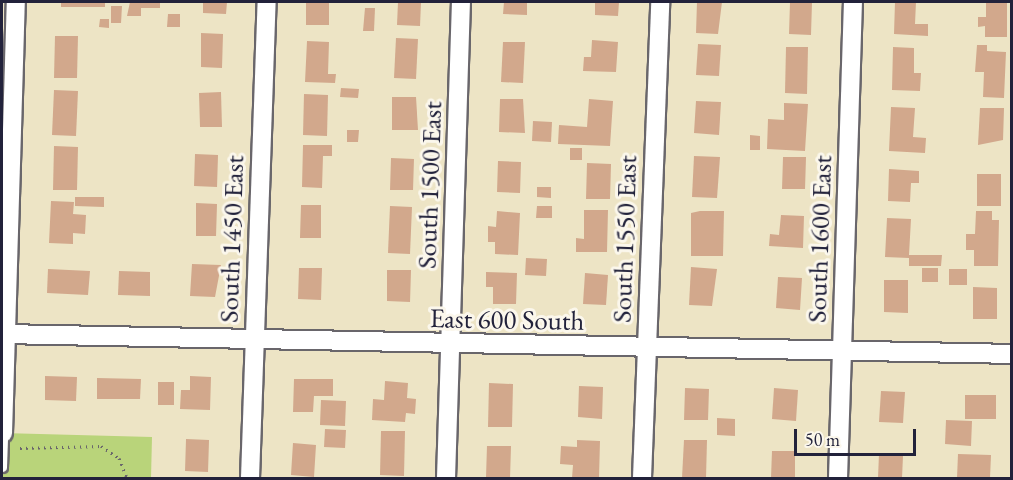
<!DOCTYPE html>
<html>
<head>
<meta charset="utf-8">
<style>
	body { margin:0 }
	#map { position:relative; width:1013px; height:480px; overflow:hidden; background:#ede4c5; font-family:"EB Garamond",serif }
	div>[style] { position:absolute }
	.green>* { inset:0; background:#b9d47a }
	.building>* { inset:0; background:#d2a88c }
	.path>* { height:3px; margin-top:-1.5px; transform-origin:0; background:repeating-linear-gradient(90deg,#69666b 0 1.5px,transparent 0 6px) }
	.roads { filter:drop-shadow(2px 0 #69666b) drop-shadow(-2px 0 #69666b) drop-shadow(0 2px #69666b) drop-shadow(0 -2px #69666b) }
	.lane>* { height:9px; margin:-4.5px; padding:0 4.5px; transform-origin:4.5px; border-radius:4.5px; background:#fff }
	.street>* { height:18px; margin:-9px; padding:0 9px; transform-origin:9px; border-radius:9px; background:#fff }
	span { translate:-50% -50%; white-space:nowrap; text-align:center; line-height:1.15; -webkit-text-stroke:6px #fbf7ec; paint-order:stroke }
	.street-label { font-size:27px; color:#22223b }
	.frame { position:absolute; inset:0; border:3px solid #22223b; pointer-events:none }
	.scale { position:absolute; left:794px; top:429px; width:122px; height:27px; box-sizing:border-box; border:3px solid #22223b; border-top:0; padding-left:8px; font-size:18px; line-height:21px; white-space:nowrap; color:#22223b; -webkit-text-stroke:4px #fbf7ec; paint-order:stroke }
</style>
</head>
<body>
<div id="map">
	<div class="green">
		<i style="clip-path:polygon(2px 433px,152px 437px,151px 478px,2px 478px)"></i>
	</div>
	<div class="building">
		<i style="clip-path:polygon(61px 2px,105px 2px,105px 7px,61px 7px)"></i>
		<i style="clip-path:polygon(130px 2px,160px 2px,160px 8px,141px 8px,141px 16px,127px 16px)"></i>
		<i style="clip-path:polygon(203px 2px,227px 2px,226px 14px,203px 13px)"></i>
		<i style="clip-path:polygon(306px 2px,329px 2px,329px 25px,306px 25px)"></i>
		<i style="clip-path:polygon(398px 2px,421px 2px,420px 26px,397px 25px)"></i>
		<i style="clip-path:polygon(504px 2px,527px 2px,527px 15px,503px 14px)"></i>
		<i style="clip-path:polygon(595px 2px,619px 2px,618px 16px,595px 15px)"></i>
		<i style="clip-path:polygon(697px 2px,722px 2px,718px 34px,696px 33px)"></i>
		<i style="clip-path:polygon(790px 2px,812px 2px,811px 35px,789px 34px)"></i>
		<i style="clip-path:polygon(895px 2px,916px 2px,915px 24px,928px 24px,928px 36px,894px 34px)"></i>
		<i style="clip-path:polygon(986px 2px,1007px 2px,1007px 37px,985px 37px,985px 26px,978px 27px,978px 17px,986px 17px)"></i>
		<i style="clip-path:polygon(111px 6px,122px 6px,121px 23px,111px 23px)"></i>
		<i style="clip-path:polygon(365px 8px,375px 8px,374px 31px,363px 31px)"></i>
		<i style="clip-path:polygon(168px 14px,180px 14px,180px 27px,167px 27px)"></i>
		<i style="clip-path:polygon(100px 19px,109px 19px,109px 28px,99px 27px)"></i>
		<i style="clip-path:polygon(201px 33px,223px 34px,222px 68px,201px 67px)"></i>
		<i style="clip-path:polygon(55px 36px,78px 36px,77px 78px,54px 78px)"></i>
		<i style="clip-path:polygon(396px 38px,418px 39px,416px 79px,394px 78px)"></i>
		<i style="clip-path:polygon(592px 40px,618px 42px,616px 72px,583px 71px,584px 57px,591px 57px)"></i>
		<i style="clip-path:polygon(307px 41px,329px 42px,328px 74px,336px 74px,335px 83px,305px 82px)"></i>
		<i style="clip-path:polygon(503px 42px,525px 42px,523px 83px,501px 82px)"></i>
		<i style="clip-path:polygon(698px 44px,721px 45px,719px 76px,696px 75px)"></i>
		<i style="clip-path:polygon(977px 45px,987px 45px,987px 51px,1006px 52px,1004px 98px,983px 97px,984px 72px,975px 72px)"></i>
		<i style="clip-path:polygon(786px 47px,808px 47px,807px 94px,785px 93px)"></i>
		<i style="clip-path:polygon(893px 47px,914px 48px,914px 73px,921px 73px,920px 91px,892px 90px)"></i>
		<i style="clip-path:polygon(341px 88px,359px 89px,358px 98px,340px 97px)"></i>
		<i style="clip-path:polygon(54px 90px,78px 91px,76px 136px,52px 135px)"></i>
		<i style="clip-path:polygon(221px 92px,222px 127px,200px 127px,199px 93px)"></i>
		<i style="clip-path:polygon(304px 94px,328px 95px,327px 136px,303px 135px)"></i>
		<i style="clip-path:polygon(392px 97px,416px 97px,418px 130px,392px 130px)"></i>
		<i style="clip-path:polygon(500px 99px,523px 99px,525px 133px,499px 132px)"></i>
		<i style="clip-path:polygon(589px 99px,613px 101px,610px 146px,558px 144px,559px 125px,587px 127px)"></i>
		<i style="clip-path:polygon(696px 101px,721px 102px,719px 135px,694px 133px)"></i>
		<i style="clip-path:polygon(784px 103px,808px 104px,805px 151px,767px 149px,768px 119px,784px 120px)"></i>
		<i style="clip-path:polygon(891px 107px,915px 108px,913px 137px,926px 138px,925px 153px,889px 151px)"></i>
		<i style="clip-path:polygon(980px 108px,1004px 108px,1003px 140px,978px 145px)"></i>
		<i style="clip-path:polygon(533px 121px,552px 122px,551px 142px,532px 141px)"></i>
		<i style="clip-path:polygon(347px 130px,359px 130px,358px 142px,347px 142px)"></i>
		<i style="clip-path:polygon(750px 135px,760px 136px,760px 150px,750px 150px)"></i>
		<i style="clip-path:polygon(303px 145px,332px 145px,332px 156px,323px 156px,322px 188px,302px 187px)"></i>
		<i style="clip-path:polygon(54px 146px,78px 147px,77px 190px,53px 190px)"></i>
		<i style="clip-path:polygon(570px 148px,582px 148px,582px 160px,570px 160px)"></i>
		<i style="clip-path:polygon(195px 154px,218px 155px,217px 187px,194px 186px)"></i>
		<i style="clip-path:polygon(694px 156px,720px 157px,717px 198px,692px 197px)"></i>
		<i style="clip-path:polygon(783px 157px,806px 157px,805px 189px,782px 189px)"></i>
		<i style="clip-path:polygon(391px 158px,414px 159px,413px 190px,390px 190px)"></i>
		<i style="clip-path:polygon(498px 161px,521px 162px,520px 193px,497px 192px)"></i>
		<i style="clip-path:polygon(587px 163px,611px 164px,610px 199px,586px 199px)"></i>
		<i style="clip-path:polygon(889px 169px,919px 171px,919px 183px,911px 183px,910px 202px,888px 201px)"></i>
		<i style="clip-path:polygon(977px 174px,1001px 174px,1001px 206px,977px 206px)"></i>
		<i style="clip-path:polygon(537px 187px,551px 187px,551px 198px,537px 197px)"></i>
		<i style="clip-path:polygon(75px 197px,104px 197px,104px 207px,75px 206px)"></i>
		<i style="clip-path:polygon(51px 201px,74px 202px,73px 214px,86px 215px,85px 234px,73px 233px,73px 244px,49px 243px)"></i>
		<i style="clip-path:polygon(196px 203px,217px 204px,216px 236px,196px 236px)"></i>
		<i style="clip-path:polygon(301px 205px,321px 205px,321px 238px,300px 238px)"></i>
		<i style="clip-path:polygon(390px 206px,412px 207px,410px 254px,388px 253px)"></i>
		<i style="clip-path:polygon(537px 206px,552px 206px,552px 218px,536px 218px)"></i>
		<i style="clip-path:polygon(584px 210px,608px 210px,607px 252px,576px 252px,576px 238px,584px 239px)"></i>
		<i style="clip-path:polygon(497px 211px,520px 213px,518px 255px,495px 254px,495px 242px,488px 242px,488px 226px,496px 227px)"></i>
		<i style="clip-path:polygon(700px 211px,724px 211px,723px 256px,691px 256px,691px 213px)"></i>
		<i style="clip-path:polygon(976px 211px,992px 211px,992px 220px,999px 220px,998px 266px,974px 266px,974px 250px,966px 250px,966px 234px,975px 234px)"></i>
		<i style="clip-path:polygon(781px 215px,804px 216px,803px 248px,769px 246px,770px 234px,779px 235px)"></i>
		<i style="clip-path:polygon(887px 218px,911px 219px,909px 255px,942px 255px,941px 266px,909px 266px,909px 258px,885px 257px)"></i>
		<i style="clip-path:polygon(526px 258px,547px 259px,546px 276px,525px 275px)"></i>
		<i style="clip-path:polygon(192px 264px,221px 265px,215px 297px,190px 296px)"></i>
		<i style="clip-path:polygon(691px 267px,717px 269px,712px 306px,689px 305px)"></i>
		<i style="clip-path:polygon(299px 268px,322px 268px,321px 300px,298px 299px)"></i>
		<i style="clip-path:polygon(922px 268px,938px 268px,938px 282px,922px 282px)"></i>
		<i style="clip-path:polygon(48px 269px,90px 271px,88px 295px,47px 293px)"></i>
		<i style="clip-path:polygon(949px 269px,967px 269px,967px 285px,949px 285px)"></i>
		<i style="clip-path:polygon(387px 270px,411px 270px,410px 302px,387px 301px)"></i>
		<i style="clip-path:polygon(119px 271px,150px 272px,150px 296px,118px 295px)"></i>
		<i style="clip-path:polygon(486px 272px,517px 273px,516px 304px,493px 304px,493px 287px,486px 287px)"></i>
		<i style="clip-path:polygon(585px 273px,608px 275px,606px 305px,583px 304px)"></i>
		<i style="clip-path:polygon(778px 277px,802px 278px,800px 310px,776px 308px)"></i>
		<i style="clip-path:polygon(884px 280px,908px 280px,908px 313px,884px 312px)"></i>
		<i style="clip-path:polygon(973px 287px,997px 288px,997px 319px,973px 319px)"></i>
		<i style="clip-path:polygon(45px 376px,77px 377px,76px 401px,45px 400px)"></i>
		<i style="clip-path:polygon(190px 376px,211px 377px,210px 410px,180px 409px,181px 390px,190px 390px)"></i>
		<i style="clip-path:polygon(97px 378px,141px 379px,140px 399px,97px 399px)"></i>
		<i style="clip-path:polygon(294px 379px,333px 379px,333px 396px,314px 396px,313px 412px,293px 412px)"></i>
		<i style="clip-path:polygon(385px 381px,408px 383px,407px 398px,416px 399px,415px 414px,406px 413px,405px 422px,372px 420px,373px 399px,384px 400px)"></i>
		<i style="clip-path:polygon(158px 382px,174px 382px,174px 405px,158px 405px)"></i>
		<i style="clip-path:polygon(489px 383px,513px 384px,512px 427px,488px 427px)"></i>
		<i style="clip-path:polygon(579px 386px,603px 387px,602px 419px,578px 417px)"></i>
		<i style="clip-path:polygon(685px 388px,709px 389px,708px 420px,684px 420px)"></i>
		<i style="clip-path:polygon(774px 388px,798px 390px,796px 421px,772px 419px)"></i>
		<i style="clip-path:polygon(881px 391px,905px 392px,903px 423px,879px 422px)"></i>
		<i style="clip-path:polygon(965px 395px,996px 395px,996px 419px,965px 419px)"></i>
		<i style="clip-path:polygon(321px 400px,346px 401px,345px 426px,320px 425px)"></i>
		<i style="clip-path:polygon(717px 418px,735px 419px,735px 436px,717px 435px)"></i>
		<i style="clip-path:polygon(946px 420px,972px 421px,971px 446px,945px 444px)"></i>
		<i style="clip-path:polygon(325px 429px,346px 430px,345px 448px,324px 447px)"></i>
		<i style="clip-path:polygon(381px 431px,405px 431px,404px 476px,380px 475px)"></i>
		<i style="clip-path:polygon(186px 439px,209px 440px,208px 472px,185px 471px)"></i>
		<i style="clip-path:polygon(577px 440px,600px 441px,599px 478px,572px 478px,573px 465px,560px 464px,561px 446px,577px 447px)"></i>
		<i style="clip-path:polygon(684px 440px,707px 440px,706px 478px,682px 478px)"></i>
		<i style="clip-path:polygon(293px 443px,316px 445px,314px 477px,291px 475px)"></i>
		<i style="clip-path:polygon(487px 446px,511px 446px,510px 478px,486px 477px)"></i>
		<i style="clip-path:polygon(772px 451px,795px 451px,795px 478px,771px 478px)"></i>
		<i style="clip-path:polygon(879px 454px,903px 456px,902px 478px,878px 478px)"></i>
		<i style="clip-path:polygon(958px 454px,991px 455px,990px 478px,957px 478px)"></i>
	</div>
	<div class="path">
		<i style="left:20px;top:448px;width:81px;rotate:-1.4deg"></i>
		<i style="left:101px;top:446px;width:22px;rotate:34deg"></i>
		<i style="left:119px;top:458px;width:22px;rotate:68deg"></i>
	</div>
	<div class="roads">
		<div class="lane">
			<i style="left:2px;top:467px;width:34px;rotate:-88deg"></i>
		</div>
		<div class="street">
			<i style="left:2px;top:334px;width:1010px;rotate:1.13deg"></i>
			<i style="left:3px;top:433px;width:431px;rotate:-88.3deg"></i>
			<i style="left:250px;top:478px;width:476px;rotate:-88deg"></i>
			<i style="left:446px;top:478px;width:476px;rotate:-88.2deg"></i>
			<i style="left:642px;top:478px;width:476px;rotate:-87.8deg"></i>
			<i style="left:838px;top:478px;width:476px;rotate:-88.2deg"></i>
		</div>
	</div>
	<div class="street-label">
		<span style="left:429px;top:185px;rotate:-88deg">South 1500 East</span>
		<span style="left:231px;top:239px;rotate:-88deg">South 1450 East</span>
		<span style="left:624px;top:239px;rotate:-88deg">South 1550 East</span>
		<span style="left:819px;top:239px;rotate:-88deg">South 1600 East</span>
		<span style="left:507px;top:319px;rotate:1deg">East 600 South</span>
	</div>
	<div class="frame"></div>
	<div class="scale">50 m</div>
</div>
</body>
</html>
